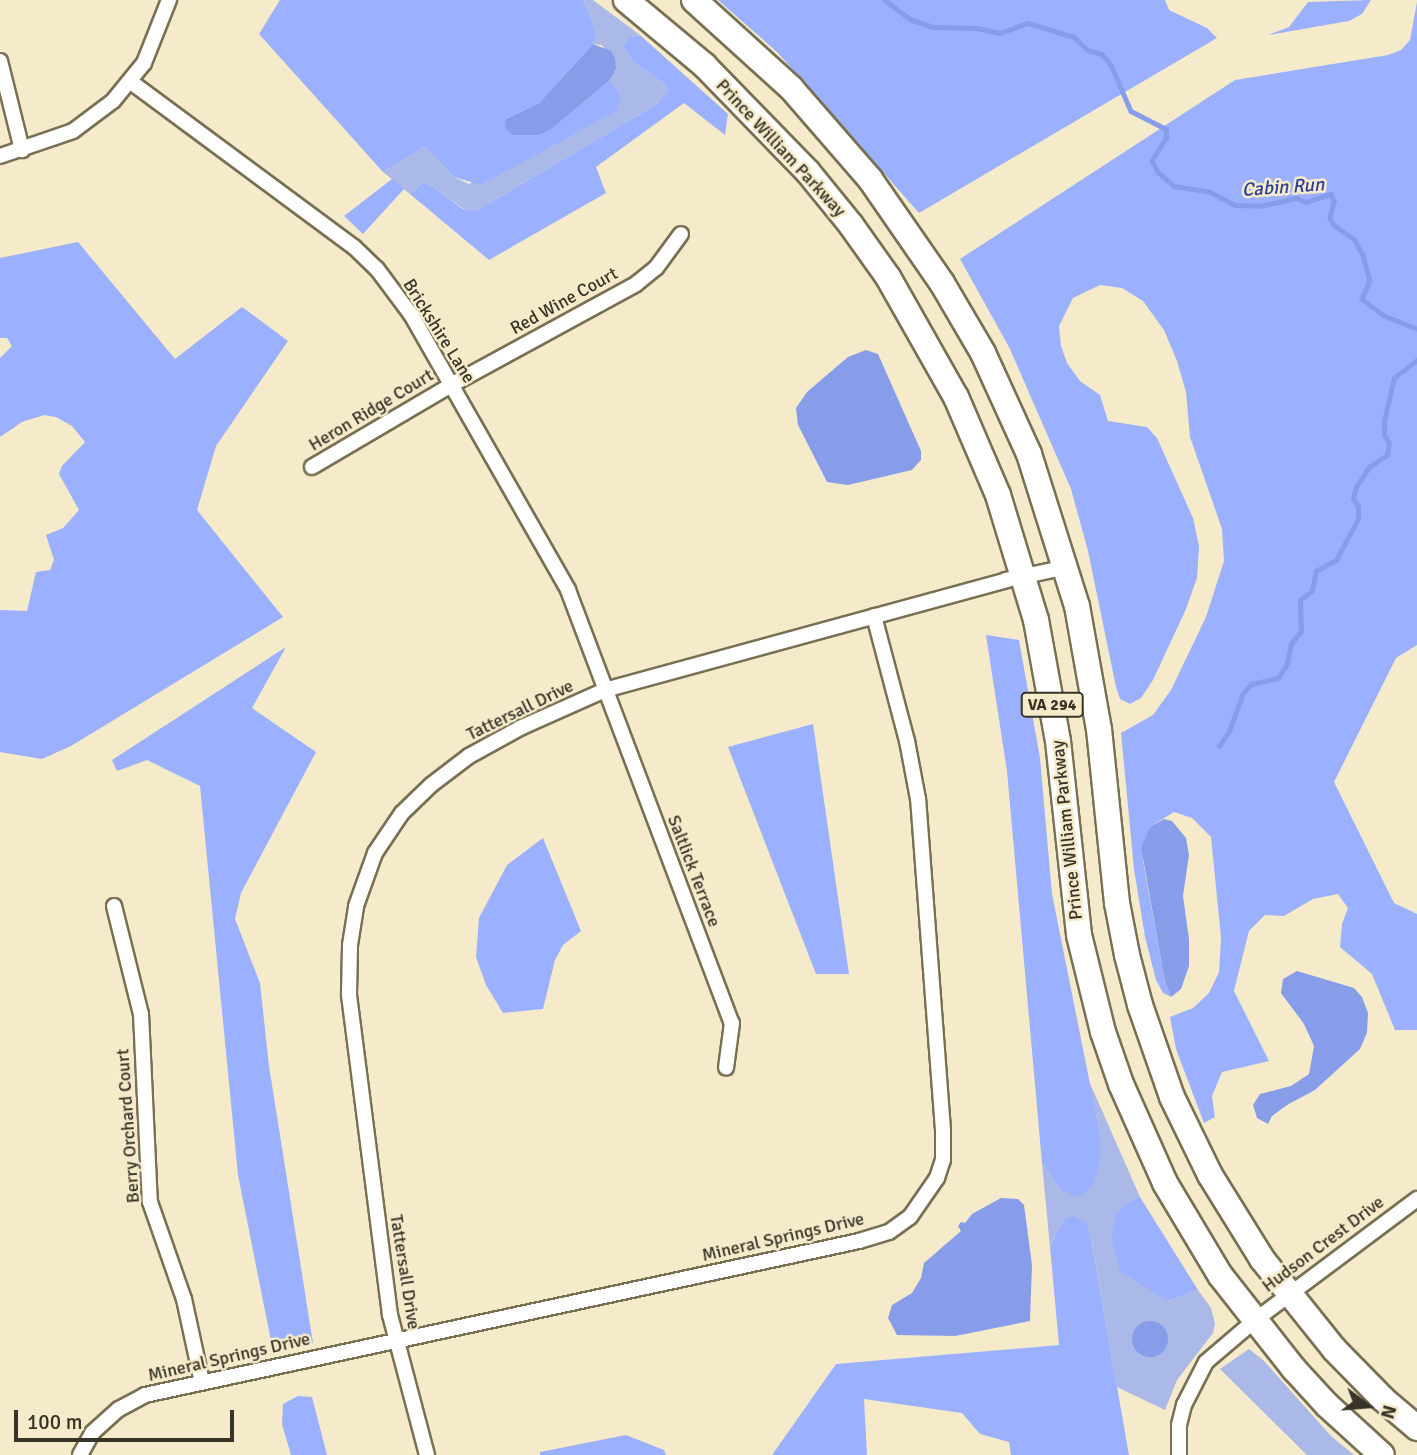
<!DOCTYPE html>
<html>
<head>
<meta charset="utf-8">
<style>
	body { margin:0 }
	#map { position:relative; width:1417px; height:1455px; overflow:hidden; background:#f5ebcb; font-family:Signika,sans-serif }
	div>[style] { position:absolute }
	.green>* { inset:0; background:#aab9e8 }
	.forest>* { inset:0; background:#9bb1ff }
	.water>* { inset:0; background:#889dea }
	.round { border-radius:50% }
	.stream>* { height:4.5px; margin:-2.25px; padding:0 2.25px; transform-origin:2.25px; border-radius:2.25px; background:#889dea }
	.roads { filter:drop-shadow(2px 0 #797054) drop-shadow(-2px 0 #797054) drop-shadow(0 2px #797054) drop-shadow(0 -2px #797054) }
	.street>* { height:14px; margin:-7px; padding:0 7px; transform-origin:7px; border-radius:7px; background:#fff }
	.highway>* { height:24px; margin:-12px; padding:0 12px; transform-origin:12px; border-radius:12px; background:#fff }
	span { translate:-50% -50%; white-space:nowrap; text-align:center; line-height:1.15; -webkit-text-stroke:5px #f5ebcb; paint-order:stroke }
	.shield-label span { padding:2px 5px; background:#f5ebcb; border:2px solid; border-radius:5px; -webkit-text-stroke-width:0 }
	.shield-label { font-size:16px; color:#373326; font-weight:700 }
	.street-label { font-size:18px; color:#373326 }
	.water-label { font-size:19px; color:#2e3d95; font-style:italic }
	.north { position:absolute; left:1333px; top:1371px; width:70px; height:70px; -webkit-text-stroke:5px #f5ebcb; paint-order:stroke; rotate:106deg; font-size:19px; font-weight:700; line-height:28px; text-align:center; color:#373326 }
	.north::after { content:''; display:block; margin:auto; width:24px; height:32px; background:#373326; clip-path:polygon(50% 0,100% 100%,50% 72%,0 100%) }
	.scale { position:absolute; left:14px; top:1410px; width:220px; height:32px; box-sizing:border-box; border:4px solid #373326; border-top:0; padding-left:9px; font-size:21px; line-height:24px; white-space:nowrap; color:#373326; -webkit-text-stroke:5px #f5ebcb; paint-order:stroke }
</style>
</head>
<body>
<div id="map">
	<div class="green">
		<i style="clip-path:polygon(584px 0,593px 0,640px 35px,630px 37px,636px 64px,664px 84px,668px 90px,657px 104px,479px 209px,465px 210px,433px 186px,423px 183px,410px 194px,383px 172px,425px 147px,454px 177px,469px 184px,619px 91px,610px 80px,616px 69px,602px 45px,593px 44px,596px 32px)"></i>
		<i style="clip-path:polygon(1089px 1081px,1140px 1197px,1127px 1202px,1168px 1301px,1198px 1290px,1211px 1308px,1215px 1323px,1213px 1333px,1177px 1380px,1165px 1410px,1117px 1387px,1091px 1237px,1063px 1220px,1050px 1247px,1042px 1163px,1061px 1190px,1100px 1134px)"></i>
		<i style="clip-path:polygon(1249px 1349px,1263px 1360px,1331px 1436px,1354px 1455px,1307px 1455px,1220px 1369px)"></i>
	</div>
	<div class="forest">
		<i style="clip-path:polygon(280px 0,584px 0,596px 32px,593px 44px,539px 103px,506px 119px,540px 135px,553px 128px,610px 80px,619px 91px,620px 102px,618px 110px,481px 185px,454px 177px,425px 147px,383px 172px,259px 34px)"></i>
		<i style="clip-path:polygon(718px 0,1165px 0,1169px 10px,1207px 28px,1217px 38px,919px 213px,777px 52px)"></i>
		<i style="clip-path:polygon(1371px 0,1362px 14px,1349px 21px,1268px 35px,1289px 27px,1308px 2px)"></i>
		<i style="clip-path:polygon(1417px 2px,1417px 645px,1396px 658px,1334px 782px,1394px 903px,1417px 914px,1417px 1030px,1395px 1030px,1372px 974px,1340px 947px,1342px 924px,1348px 908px,1338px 894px,1313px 899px,1284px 916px,1265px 915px,1249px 931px,1234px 991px,1269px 1061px,1222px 1072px,1212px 1096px,1215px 1117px,1204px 1123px,1176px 1049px,1170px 1017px,1193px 1008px,1209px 993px,1219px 972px,1221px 938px,1211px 837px,1192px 818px,1174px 812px,1150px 827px,1143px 861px,1165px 982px,1171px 997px,1163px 993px,1156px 980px,1145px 937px,1134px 869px,1121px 733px,1153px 715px,1171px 690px,1206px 617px,1224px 561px,1222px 529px,1190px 437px,1186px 392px,1177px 361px,1164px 330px,1143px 301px,1122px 288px,1100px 285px,1073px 298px,1059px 326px,1061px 346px,1067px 363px,1080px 381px,1100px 395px,1108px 421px,1147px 427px,1157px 438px,1193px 518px,1199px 546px,1197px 578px,1186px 609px,1153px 680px,1141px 698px,1130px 704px,1120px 699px,1116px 687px,1088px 551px,1071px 489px,1009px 347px,960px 259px,1235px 80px,1388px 55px,1401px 50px,1410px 40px)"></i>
		<i style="clip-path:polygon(640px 35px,728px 114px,725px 135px,684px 103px,596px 167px,606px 193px,489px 260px,410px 194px,423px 183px,433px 186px,464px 210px,479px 209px,657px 104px,668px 90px,664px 84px,636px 64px,624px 47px,630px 37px)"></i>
		<i style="clip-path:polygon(392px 179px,404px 189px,363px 234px,344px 216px)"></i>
		<i style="clip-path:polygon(78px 242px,175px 359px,242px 307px,288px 341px,216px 446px,197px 510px,283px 617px,71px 746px,42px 759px,0 752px,0 610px,27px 611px,36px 572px,50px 570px,54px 560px,46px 535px,63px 528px,79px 510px,59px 474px,62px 466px,85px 442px,72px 426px,56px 417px,44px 415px,22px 422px,0 437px,0 358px,12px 346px,7px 338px,0 338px,0 258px)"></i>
		<i style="clip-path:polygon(986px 635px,1019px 640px,1040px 758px,1052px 894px,1100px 1134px,1099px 1167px,1091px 1188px,1077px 1197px,1061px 1190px,1042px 1163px,1007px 771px)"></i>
		<i style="clip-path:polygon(286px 647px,252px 708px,316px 752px,241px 893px,235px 919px,260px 983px,269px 1066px,313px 1343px,273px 1351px,238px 1175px,200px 786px,147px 760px,117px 771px,112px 760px)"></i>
		<i style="clip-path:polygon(813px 724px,849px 974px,816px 974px,728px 747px)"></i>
		<i style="clip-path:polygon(543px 838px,581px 931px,563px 945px,555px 960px,543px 1009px,503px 1013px,486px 985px,476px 957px,479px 918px,507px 865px)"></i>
		<i style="clip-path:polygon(1140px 1197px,1198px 1290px,1168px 1301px,1120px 1272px,1112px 1241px,1115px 1216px,1127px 1202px)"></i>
		<i style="clip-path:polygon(1073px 1216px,1086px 1222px,1091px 1238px,1129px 1455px,1011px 1455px,1009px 1442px,980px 1434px,962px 1413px,864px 1399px,867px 1455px,772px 1455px,836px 1364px,1059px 1345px,1050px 1247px,1063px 1220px)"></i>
		<i style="clip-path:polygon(298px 1396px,312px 1397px,327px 1455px,291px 1455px,282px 1424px,283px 1404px)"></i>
		<i style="clip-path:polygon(626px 1435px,664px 1450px,666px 1455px,540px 1455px,540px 1452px)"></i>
	</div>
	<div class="water">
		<i style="clip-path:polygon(593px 44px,611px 51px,615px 59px,616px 69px,610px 80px,553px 128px,540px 135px,513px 135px,505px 128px,506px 119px,539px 103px)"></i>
		<i style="clip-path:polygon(866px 350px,878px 354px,921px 451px,921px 460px,912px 470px,848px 485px,827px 482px,798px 425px,796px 408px,807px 392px,848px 357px)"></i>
		<i style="clip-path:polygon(1164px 819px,1172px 821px,1186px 838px,1189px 855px,1183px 896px,1189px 939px,1189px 966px,1181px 989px,1171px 997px,1165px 982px,1141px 847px,1150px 827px)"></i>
		<i style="clip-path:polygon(1297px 971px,1354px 988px,1362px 997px,1368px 1013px,1367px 1033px,1360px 1049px,1315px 1090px,1287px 1105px,1272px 1116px,1268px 1124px,1257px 1118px,1253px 1105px,1260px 1094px,1291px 1086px,1309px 1074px,1314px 1046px,1304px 1024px,1281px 993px,1283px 979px)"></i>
		<i style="clip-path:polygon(1001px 1198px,1018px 1199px,1024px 1205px,1032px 1265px,1030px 1321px,955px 1336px,897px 1335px,888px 1318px,892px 1305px,912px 1293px,921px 1278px,924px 1263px,961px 1231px,958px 1226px,961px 1222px,965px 1223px,972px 1214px)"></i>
		<i class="round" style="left:1132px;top:1321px;width:36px;height:36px"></i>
	</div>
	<div class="stream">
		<i style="left:885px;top:0;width:34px;rotate:37deg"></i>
		<i style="left:912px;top:20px;width:23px;rotate:18deg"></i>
		<i style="left:934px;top:27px;width:43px;rotate:1.3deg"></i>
		<i style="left:977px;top:28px;width:24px;rotate:12deg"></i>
		<i style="left:1000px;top:33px;width:30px;rotate:-20deg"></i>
		<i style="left:1028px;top:23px;width:48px;rotate:16.9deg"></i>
		<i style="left:1074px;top:37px;width:19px;rotate:43deg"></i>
		<i style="left:1088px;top:50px;width:15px;rotate:16deg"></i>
		<i style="left:1102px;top:54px;width:14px;rotate:51deg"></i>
		<i style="left:1111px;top:65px;width:50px;rotate:66.5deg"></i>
		<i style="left:1131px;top:111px;width:39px;rotate:27deg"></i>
		<i style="left:1166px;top:129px;width:8px;rotate:83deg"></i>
		<i style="left:1167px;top:137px;width:28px;rotate:122deg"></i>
		<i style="left:1152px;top:161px;width:13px;rotate:61deg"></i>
		<i style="left:1158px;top:172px;width:21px;rotate:41deg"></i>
		<i style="left:1174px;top:186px;width:36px;rotate:9deg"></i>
		<i style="left:1210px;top:192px;width:28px;rotate:27deg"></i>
		<i style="left:1235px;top:205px;width:24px;rotate:2deg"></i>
		<i style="left:1259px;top:206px;width:39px;rotate:-12deg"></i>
		<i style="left:1297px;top:198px;width:10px;rotate:24deg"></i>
		<i style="left:1306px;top:202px;width:26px;rotate:-18deg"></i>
		<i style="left:1331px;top:194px;width:8px;rotate:67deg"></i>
		<i style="left:1334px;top:201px;width:17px;rotate:103deg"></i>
		<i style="left:1330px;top:218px;width:8px;rotate:60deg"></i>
		<i style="left:1334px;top:225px;width:24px;rotate:35deg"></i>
		<i style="left:1354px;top:239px;width:18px;rotate:61deg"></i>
		<i style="left:1363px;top:255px;width:27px;rotate:75deg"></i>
		<i style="left:1370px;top:281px;width:20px;rotate:114deg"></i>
		<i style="left:1362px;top:299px;width:26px;rotate:37deg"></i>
		<i style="left:1383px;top:315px;width:37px;rotate:22deg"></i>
		<i style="left:1219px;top:746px;width:18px;rotate:-56deg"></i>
		<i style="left:1229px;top:731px;width:40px;rotate:-69.8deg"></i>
		<i style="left:1243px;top:693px;width:12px;rotate:-48deg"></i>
		<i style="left:1251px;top:684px;width:28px;rotate:-13deg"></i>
		<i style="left:1278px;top:678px;width:17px;rotate:-57deg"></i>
		<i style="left:1287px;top:664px;width:20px;rotate:-79deg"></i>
		<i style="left:1291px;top:644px;width:16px;rotate:-52deg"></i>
		<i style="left:1301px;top:631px;width:31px;rotate:-92deg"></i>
		<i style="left:1300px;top:600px;width:15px;rotate:-37deg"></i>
		<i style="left:1312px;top:591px;width:20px;rotate:-79deg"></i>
		<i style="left:1316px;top:571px;width:23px;rotate:-29deg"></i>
		<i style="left:1336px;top:560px;width:47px;rotate:-61.8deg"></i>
		<i style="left:1358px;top:519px;width:12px;rotate:-90deg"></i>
		<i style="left:1358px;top:507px;width:9px;rotate:-122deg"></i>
		<i style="left:1353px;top:499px;width:12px;rotate:-76deg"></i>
		<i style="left:1356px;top:487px;width:24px;rotate:-57deg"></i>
		<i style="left:1369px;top:467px;width:22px;rotate:-34deg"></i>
		<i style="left:1387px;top:455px;width:12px;rotate:-81deg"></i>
		<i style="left:1389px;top:443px;width:9px;rotate:-122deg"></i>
		<i style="left:1384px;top:435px;width:14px;rotate:-90deg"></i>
		<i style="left:1384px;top:421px;width:44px;rotate:-76.9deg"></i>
		<i style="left:1394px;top:378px;width:29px;rotate:-38deg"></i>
	</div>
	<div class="roads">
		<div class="street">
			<i style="left:0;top:61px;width:92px;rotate:76.1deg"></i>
			<i style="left:131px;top:82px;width:277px;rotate:36.5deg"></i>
			<i style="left:354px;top:247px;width:32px;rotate:44deg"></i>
			<i style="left:377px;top:269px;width:59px;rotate:53.3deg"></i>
			<i style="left:412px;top:316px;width:315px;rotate:60.3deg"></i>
			<i style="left:568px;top:590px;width:463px;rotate:69.3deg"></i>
			<i style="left:732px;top:1023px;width:45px;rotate:97.6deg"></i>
			<i style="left:0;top:156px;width:77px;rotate:-18.9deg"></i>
			<i style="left:73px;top:131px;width:50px;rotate:-36.9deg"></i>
			<i style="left:113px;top:101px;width:49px;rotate:-50.8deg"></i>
			<i style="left:144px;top:63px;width:68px;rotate:-68.4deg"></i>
			<i style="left:312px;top:467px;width:161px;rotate:-30.5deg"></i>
			<i style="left:451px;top:385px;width:211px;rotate:-28.6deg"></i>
			<i style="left:636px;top:284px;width:26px;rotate:-39deg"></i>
			<i style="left:656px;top:268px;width:42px;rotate:-53.7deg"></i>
			<i style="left:114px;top:906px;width:111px;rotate:76deg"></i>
			<i style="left:141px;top:1014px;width:188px;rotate:87.3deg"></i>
			<i style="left:150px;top:1202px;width:103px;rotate:70.7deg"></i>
			<i style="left:184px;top:1299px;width:85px;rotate:77.8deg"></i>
			<i style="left:80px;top:1455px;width:25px;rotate:-61deg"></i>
			<i style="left:92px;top:1433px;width:36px;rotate:-42deg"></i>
			<i style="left:119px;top:1409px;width:30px;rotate:-28deg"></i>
			<i style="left:145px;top:1395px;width:730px;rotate:-12.17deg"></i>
			<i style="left:859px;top:1241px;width:31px;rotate:-17deg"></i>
			<i style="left:889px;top:1232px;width:26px;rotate:-36deg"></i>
			<i style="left:910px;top:1217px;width:47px;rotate:-55.3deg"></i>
			<i style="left:937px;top:1178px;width:19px;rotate:-72deg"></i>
			<i style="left:943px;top:1160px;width:30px;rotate:-90deg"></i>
			<i style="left:943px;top:1130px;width:332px;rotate:-94.3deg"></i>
			<i style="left:918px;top:799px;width:59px;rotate:-100.7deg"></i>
			<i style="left:907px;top:741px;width:129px;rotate:-104.8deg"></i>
			<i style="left:427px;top:1455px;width:145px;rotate:-104.8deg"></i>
			<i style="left:390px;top:1315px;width:324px;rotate:-97.3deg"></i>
			<i style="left:349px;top:994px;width:49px;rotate:-88.8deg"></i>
			<i style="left:350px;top:945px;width:39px;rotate:-81deg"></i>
			<i style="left:356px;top:906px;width:56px;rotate:-70.3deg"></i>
			<i style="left:375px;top:853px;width:48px;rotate:-56deg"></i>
			<i style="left:402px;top:813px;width:40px;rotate:-44deg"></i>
			<i style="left:431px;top:785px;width:48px;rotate:-37.3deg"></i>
			<i style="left:469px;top:756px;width:60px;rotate:-28.7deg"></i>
			<i style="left:522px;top:727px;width:91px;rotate:-24deg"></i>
			<i style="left:605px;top:690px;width:416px;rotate:-15.3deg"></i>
			<i style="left:1006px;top:580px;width:62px;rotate:-12deg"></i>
			<i style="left:1179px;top:1455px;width:30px;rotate:-90deg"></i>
			<i style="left:1179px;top:1425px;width:21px;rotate:-76deg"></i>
			<i style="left:1184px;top:1405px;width:48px;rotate:-62.9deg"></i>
			<i style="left:1206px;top:1362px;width:63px;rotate:-40.5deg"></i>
			<i style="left:1254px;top:1321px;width:204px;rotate:-36.8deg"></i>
		</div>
		<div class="highway">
			<i style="left:626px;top:0;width:102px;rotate:39.8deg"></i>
			<i style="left:704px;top:65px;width:149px;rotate:45.8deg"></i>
			<i style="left:808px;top:172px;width:68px;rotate:50.9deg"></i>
			<i style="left:851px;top:225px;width:64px;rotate:54.6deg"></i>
			<i style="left:888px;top:277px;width:138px;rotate:60.5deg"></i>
			<i style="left:956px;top:397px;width:107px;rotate:66.8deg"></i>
			<i style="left:998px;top:495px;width:131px;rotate:73.1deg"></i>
			<i style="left:1036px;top:620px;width:123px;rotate:79.7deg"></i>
			<i style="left:1058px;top:741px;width:195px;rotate:83.8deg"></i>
			<i style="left:1079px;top:935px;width:100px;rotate:76.1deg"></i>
			<i style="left:1103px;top:1032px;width:55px;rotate:70.9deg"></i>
			<i style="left:1121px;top:1084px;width:108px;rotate:66deg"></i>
			<i style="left:1165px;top:1183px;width:107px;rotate:59.1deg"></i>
			<i style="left:1220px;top:1275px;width:120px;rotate:51.8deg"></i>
			<i style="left:1294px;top:1369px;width:49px;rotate:47.5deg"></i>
			<i style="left:1327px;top:1405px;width:74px;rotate:42.3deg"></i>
			<i style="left:694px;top:0;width:131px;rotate:42.2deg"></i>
			<i style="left:791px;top:88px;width:121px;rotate:49deg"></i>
			<i style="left:870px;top:179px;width:126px;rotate:55.3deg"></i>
			<i style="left:942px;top:283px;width:81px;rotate:59.6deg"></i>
			<i style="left:983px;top:353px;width:111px;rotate:65.5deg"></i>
			<i style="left:1029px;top:454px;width:159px;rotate:72.5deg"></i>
			<i style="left:1077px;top:606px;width:125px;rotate:79.9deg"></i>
			<i style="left:1099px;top:729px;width:175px;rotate:84.1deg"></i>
			<i style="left:1117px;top:903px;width:53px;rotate:79.1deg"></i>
			<i style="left:1127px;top:955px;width:52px;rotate:75.4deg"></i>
			<i style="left:1140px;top:1005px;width:97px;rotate:70.8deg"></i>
			<i style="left:1172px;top:1097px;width:87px;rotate:64deg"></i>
			<i style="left:1210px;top:1175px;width:99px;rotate:58.2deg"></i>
			<i style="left:1262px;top:1259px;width:115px;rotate:51.3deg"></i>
			<i style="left:1334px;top:1349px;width:70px;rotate:45.6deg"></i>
			<i style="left:1383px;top:1399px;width:45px;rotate:40.5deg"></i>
		</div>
	</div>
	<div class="shield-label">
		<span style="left:1052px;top:705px">VA 294</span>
	</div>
	<div class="street-label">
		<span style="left:781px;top:148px;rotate:47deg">Prince William Parkway</span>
		<span style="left:564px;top:301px;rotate:-29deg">Red Wine Court</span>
		<span style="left:439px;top:331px;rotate:58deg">Brickshire Lane</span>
		<span style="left:371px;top:410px;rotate:-31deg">Heron Ridge Court</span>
		<span style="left:520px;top:710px;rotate:-26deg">Tattersall Drive</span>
		<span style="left:1067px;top:830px;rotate:-96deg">Prince William Parkway</span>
		<span style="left:694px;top:871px;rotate:69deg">Saltlick Terrace</span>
		<span style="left:128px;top:1126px;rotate:-94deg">Berry Orchard Court</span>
		<span style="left:783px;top:1237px;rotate:-13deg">Mineral Springs Drive</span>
		<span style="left:1323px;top:1244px;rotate:-37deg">Hudson Crest Drive</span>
		<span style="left:405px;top:1272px;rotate:81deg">Tattersall Drive</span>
		<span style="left:229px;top:1357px;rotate:-13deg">Mineral Springs Drive</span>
	</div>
	<div class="water-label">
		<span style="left:1283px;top:188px;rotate:-4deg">Cabin Run</span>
	</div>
	<div class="north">N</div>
	<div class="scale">100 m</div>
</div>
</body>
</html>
